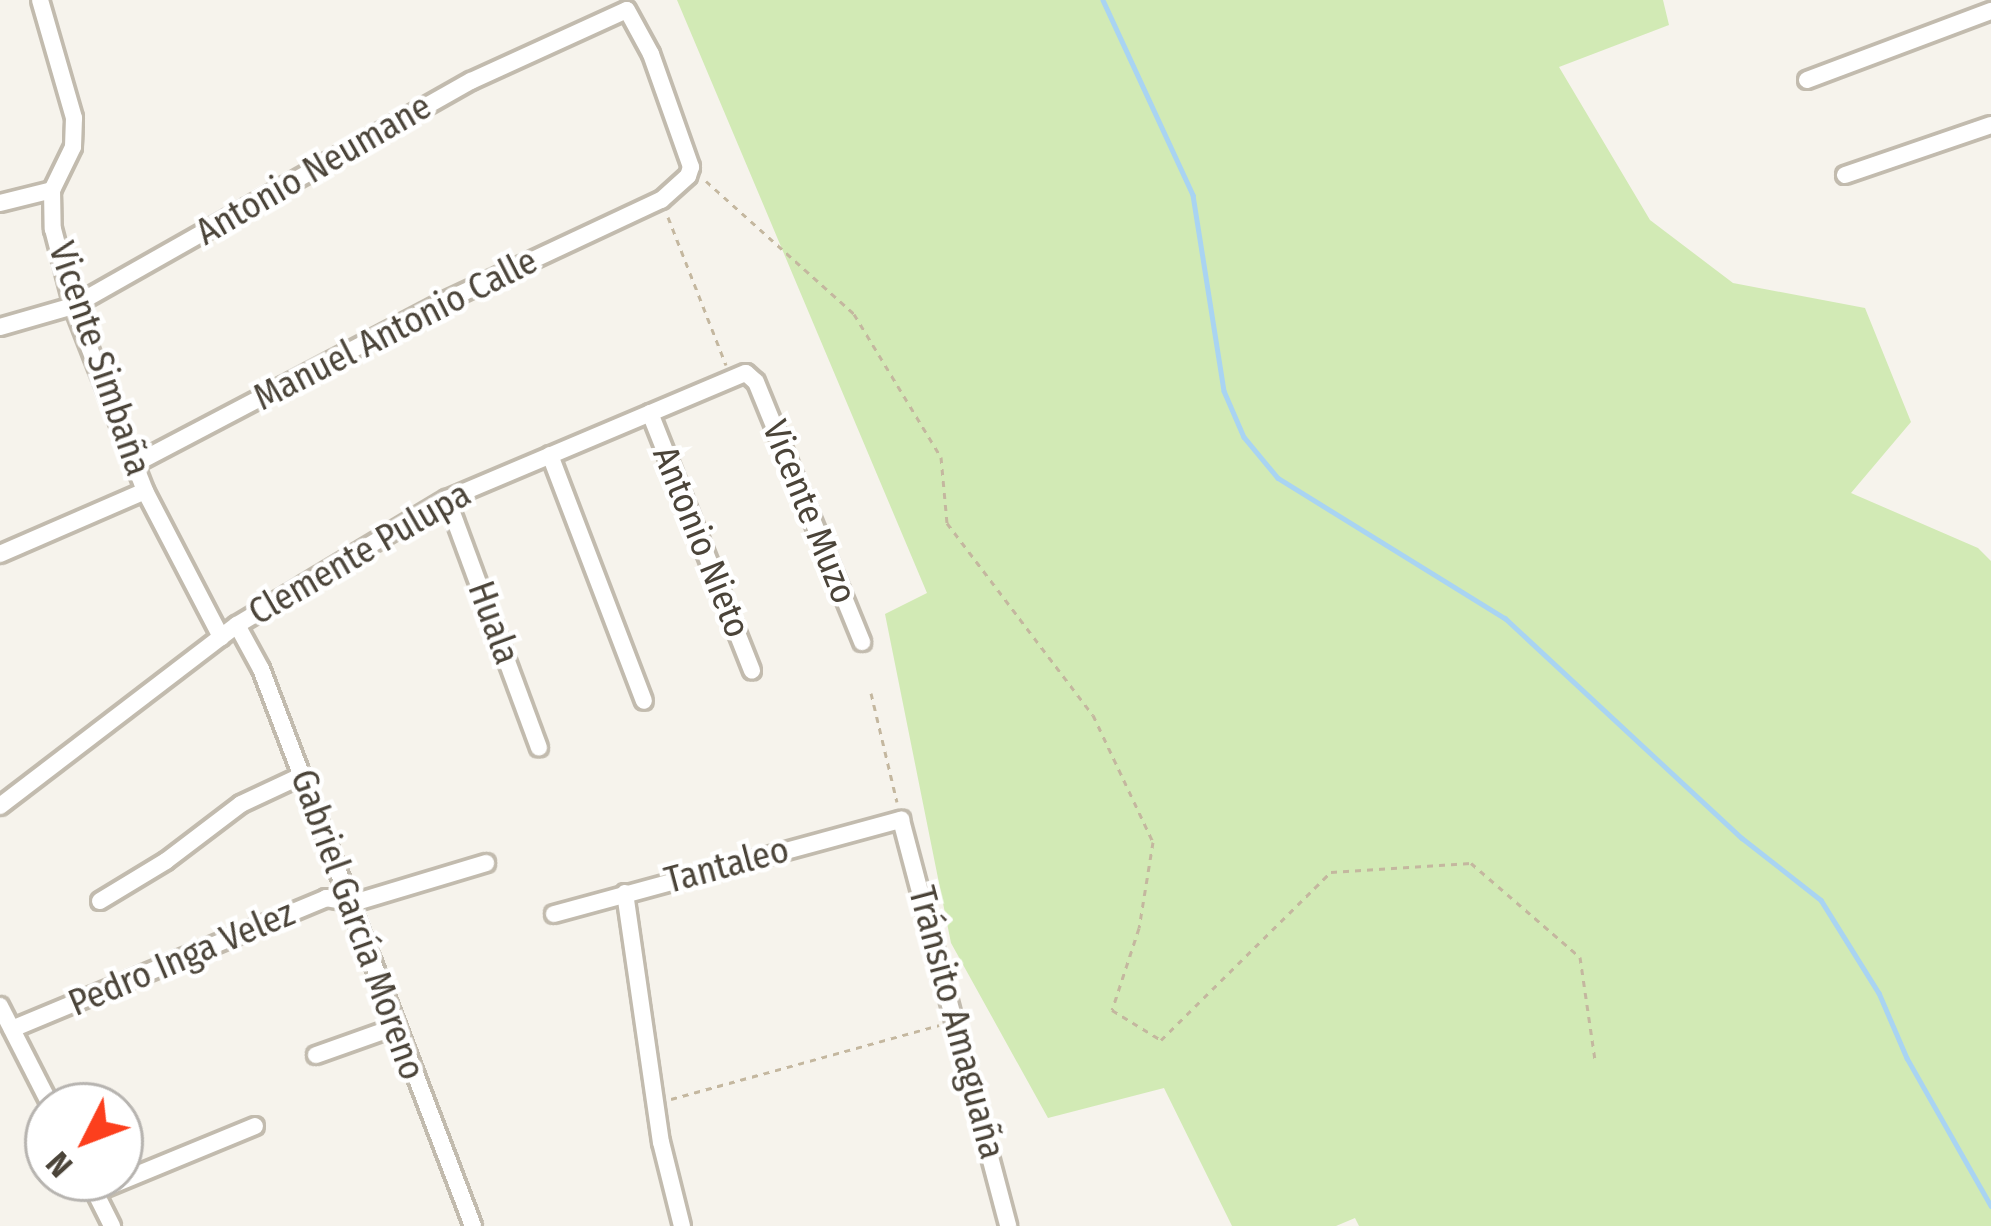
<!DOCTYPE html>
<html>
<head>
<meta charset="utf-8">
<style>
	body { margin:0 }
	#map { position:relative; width:1991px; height:1226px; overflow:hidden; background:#f6f3ec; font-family:"Fira Sans Condensed",sans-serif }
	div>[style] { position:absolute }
	.green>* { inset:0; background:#d2eab5 }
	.stream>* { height:4.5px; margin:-2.25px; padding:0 2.25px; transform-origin:2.25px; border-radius:2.25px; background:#a9d4f2 }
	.path>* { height:3px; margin-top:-1.5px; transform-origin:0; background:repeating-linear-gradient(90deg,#c4b79f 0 6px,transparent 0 12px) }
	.roads { filter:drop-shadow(3px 0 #c2bbae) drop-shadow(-3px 0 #c2bbae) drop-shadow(0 3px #c2bbae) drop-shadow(0 -3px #c2bbae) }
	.minor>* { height:16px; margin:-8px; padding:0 8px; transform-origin:8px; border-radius:8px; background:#fff }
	span { translate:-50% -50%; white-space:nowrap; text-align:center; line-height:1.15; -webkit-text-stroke:9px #fff; paint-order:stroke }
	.street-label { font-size:36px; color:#4b4439 }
	.north { position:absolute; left:24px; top:1082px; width:120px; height:120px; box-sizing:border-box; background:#fff; border:3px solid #b7b4b0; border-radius:50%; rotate:228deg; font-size:33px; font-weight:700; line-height:48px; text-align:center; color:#4b4439 }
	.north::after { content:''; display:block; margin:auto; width:42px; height:54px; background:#fc3f1d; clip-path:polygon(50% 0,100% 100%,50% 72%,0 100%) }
</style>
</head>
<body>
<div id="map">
	<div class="green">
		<i style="clip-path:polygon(677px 0,1663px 0,1669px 25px,1559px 67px,1650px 220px,1733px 283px,1865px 308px,1911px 422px,1851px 493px,1978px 548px,1991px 561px,1991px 1226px,1359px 1226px,1355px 1218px,1336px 1226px,1232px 1226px,1164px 1088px,1048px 1118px,951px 943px,885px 614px,927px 593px)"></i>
	</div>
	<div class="stream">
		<i style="left:1103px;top:0;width:215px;rotate:65.2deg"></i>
		<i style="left:1193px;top:195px;width:198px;rotate:81deg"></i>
		<i style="left:1224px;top:391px;width:50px;rotate:66.5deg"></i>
		<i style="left:1244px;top:437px;width:53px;rotate:50.3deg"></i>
		<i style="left:1278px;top:478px;width:267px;rotate:31.7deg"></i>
		<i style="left:1505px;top:618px;width:323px;rotate:42.9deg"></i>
		<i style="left:1742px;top:838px;width:100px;rotate:38.1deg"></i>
		<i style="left:1821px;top:900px;width:110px;rotate:58.1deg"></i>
		<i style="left:1879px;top:993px;width:71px;rotate:66.7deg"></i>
		<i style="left:1907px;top:1058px;width:170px;rotate:60.4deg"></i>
	</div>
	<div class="path">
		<i style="left:706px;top:181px;width:199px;rotate:41.9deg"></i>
		<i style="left:854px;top:314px;width:167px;rotate:58.7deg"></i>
		<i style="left:941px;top:457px;width:66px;rotate:84.8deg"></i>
		<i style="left:947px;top:523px;width:241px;rotate:52.8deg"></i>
		<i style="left:1093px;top:715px;width:140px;rotate:64.7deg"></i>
		<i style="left:1153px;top:842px;width:87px;rotate:99.2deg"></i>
		<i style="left:1139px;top:928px;width:86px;rotate:108.2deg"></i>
		<i style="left:1112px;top:1010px;width:57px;rotate:31.5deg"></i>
		<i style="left:1161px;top:1040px;width:239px;rotate:-44.7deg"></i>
		<i style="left:1331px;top:872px;width:140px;rotate:-3.7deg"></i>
		<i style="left:1471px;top:863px;width:144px;rotate:40.8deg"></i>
		<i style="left:1580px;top:957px;width:104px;rotate:81.7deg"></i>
		<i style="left:668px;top:217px;width:159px;rotate:68.6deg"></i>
		<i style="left:871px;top:693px;width:112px;rotate:76.6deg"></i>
		<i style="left:671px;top:1099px;width:278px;rotate:-15.4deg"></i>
	</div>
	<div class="roads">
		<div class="minor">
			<i style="left:40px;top:0;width:123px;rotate:73.9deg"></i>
			<i style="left:74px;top:118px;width:29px;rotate:92deg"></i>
			<i style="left:73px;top:147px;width:48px;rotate:116deg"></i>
			<i style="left:52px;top:190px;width:39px;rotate:89deg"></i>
			<i style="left:53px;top:229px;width:80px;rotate:75.4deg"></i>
			<i style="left:73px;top:306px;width:199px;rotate:68.7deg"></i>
			<i style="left:145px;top:491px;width:165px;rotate:62.5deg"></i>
			<i style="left:1807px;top:80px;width:197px;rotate:-20.6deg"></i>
			<i style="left:1845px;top:175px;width:154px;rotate:-18.9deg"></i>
			<i style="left:0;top:203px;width:54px;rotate:-14deg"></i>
			<i style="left:0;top:327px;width:76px;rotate:-16deg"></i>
			<i style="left:73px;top:306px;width:457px;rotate:-29.5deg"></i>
			<i style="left:471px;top:81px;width:171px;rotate:-24.5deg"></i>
			<i style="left:627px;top:10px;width:50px;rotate:61.4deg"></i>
			<i style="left:651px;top:54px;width:120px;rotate:70.5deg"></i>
			<i style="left:691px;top:167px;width:9px;rotate:108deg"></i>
			<i style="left:688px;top:176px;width:36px;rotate:138deg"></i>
			<i style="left:661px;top:200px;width:238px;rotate:154.9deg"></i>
			<i style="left:445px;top:301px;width:351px;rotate:152.3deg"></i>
			<i style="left:650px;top:413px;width:277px;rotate:68.4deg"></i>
			<i style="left:550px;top:455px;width:263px;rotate:69.1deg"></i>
			<i style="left:447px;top:499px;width:265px;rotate:69.7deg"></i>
			<i style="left:0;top:554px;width:158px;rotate:-23.5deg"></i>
			<i style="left:237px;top:625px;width:50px;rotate:61.4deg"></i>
			<i style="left:261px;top:669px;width:596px;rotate:69.16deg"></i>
			<i style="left:0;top:806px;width:298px;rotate:-37.4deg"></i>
			<i style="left:237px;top:625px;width:245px;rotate:-31deg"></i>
			<i style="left:447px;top:499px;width:324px;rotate:-22.9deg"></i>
			<i style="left:746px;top:373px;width:13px;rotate:42deg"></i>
			<i style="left:756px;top:382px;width:281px;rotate:67.8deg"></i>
			<i style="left:625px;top:893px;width:252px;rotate:81.8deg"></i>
			<i style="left:661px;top:1142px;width:87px;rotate:76deg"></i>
			<i style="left:100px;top:901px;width:77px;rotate:-31.2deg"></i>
			<i style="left:166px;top:861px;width:94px;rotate:-37.2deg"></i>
			<i style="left:241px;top:804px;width:66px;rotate:-25deg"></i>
			<i style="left:554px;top:914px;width:360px;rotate:-15.2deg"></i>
			<i style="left:901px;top:820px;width:420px;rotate:75.2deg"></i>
			<i style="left:0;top:1006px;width:112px;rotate:63deg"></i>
			<i style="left:12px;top:1029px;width:340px;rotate:-22.6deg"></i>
			<i style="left:326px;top:898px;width:27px;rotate:10deg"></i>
			<i style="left:353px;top:903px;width:139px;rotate:-16.7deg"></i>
			<i style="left:316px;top:1055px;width:84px;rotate:-19.5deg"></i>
			<i style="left:88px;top:1178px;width:54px;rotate:63.4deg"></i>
			<i style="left:95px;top:1192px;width:173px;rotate:-22.4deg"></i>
		</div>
	</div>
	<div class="street-label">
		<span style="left:314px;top:170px;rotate:-30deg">Antonio Neumane</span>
		<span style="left:396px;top:330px;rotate:-27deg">Manuel Antonio Calle</span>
		<span style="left:99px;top:359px;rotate:71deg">Vicente Simbaña</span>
		<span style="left:809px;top:512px;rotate:68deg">Vicente Muzo</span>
		<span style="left:701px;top:542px;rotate:68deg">Antonio Nieto</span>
		<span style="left:360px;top:554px;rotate:-30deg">Clemente Pulupa</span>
		<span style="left:493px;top:623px;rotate:70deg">Huala</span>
		<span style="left:727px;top:866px;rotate:-15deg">Tantaleo</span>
		<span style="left:357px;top:925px;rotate:70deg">Gabriel García Moreno</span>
		<span style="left:182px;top:959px;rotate:-23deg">Pedro Inga Velez</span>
		<span style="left:956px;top:1023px;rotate:75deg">Tránsito Amaguaña</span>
	</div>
	<div class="north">N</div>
</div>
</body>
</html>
